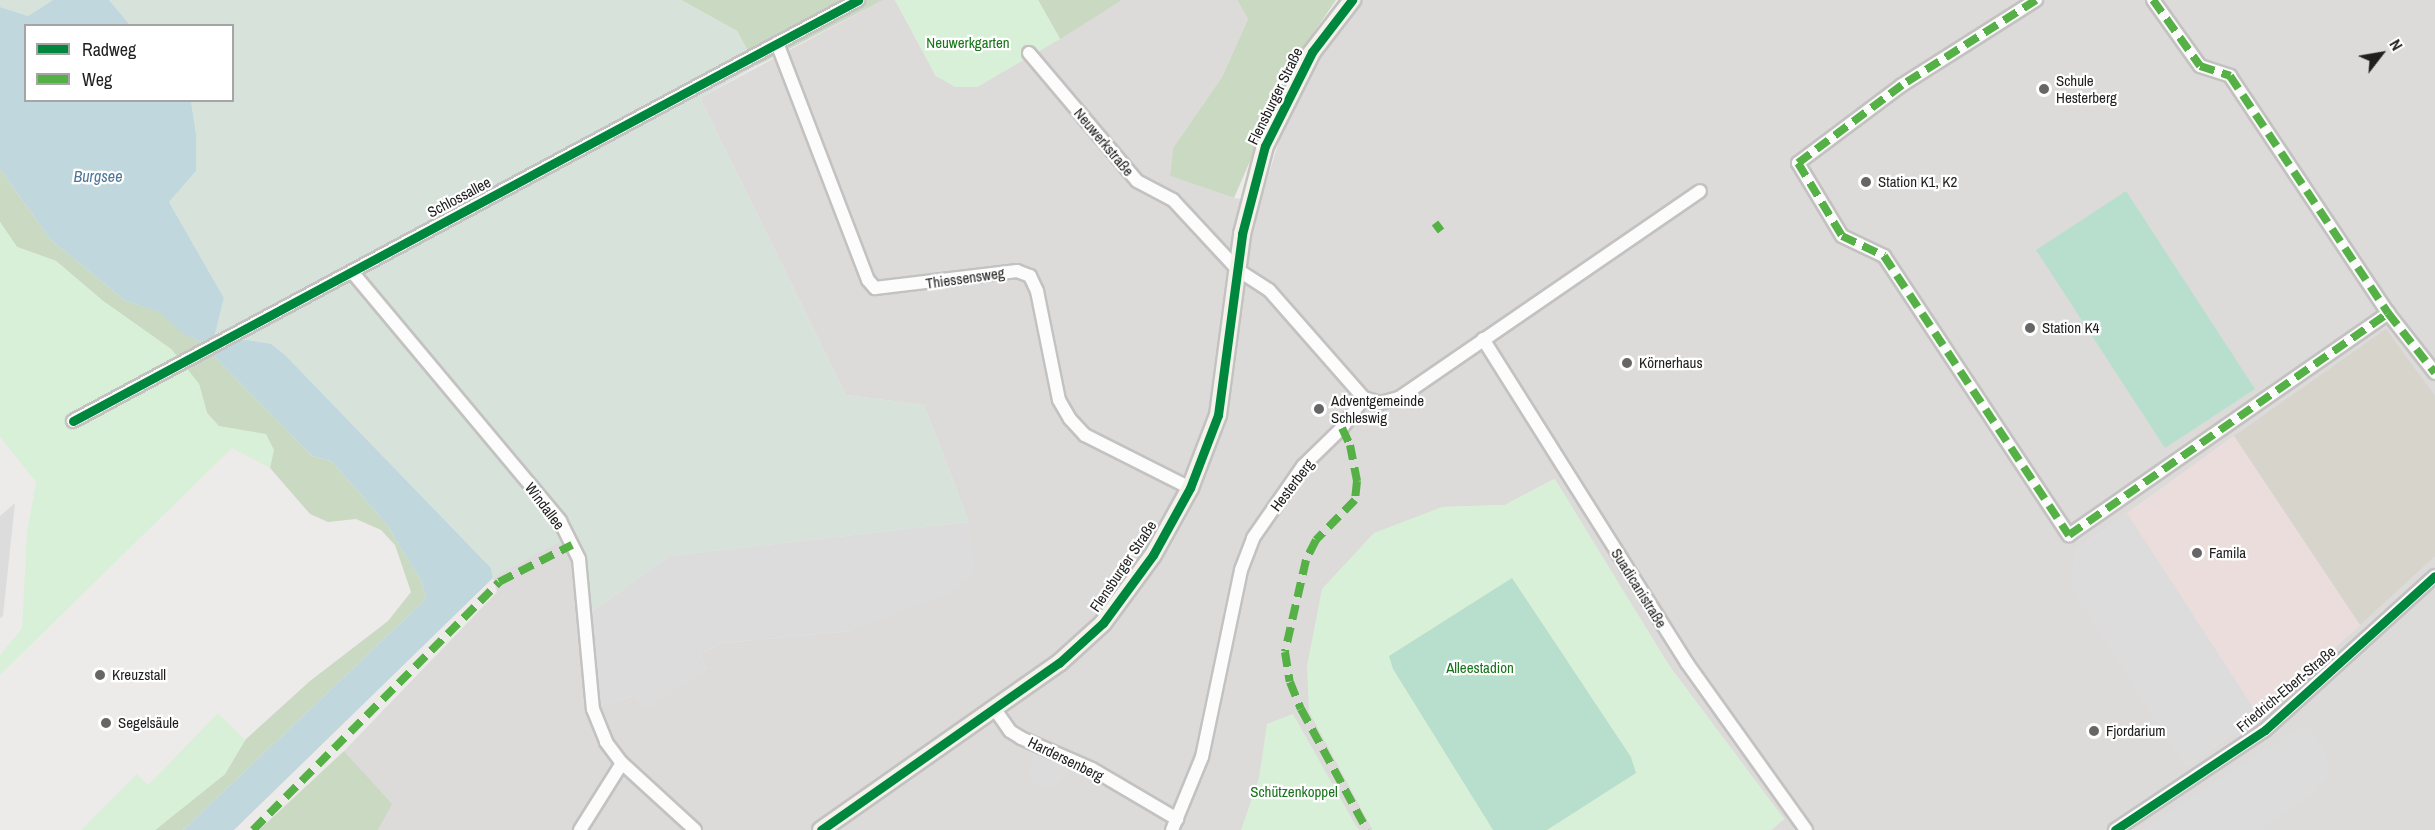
<!DOCTYPE html>
<html>
<head>
<meta charset="utf-8">
<style>
	body { margin:0 }
	#map { position:relative; width:2435px; height:830px; overflow:hidden; background:#edebe9; font-family:"Archivo Narrow",sans-serif }
	div>[style] { position:absolute }
	.residential>* { inset:0; background:#dcdbda }
	.commercial>* { inset:0; background:#eadddc }
	.construction>* { inset:0; background:#d6d4cb }
	.forest>* { inset:0; background:#cad9c1 }
	.wetland>* { inset:0; background:#d7e2db }
	.park>* { inset:0; background:#d9f0d8 }
	.pitch>* { inset:0; background:#b8dfcd }
	.parking>* { inset:0; background:#dddcdc }
	.water>* { inset:0; background:#c0d8dd }
	.roads { filter:drop-shadow(2px 0 #c3c2c1) drop-shadow(-2px 0 #c3c2c1) drop-shadow(0 2px #c3c2c1) drop-shadow(0 -2px #c3c2c1) }
	.street>* { height:12px; margin:-6px; padding:0 6px; transform-origin:6px; border-radius:6px; background:#fcfcfc }
	.secondary>* { height:16px; margin:-8px; padding:0 8px; transform-origin:8px; border-radius:8px; background:#f3f3ec }
	.quiet>* { height:8px; margin-top:-4px; transform-origin:0; background:repeating-linear-gradient(90deg,#55b145 0 15px,transparent 0 23px) }
	.cycleway>* { height:9px; margin:-4.5px; padding:0 4.5px; transform-origin:4.5px; border-radius:4.5px; background:#00873e }
	.dots>* { width:16px; height:16px; translate:-50% -50%; box-sizing:border-box; border:3px solid #fff; border-radius:50% }
	span { translate:-50% -50%; white-space:nowrap; text-align:center; line-height:1.15; -webkit-text-stroke:4.5px #fff; paint-order:stroke }
	.park-label { font-size:15px; color:#17741a }
	.poi-label { font-size:15px; color:#1f1f1f }
	.left { translate:0 -50%; text-align:left }
	.street-label { font-size:15px; color:#1f1f1f }
	.water-label { font-size:16px; color:#4e7697; font-style:italic }
	.legend { position:absolute; left:24px; top:24px; width:210px; height:78px; box-sizing:border-box; background:#fff; border:2px solid #a5a5a5; margin:0; padding:8px 10px; list-style:none; font-size:18px; color:#1f1f1f }
	.legend li { display:flex; align-items:center; gap:12px; height:30px }
	.legend b { width:30px; border:2px solid #a5a5a5 }
	.north { position:absolute; left:2351px; top:24px; width:60px; height:60px; -webkit-text-stroke:4px #fff; paint-order:stroke; rotate:59deg; font-size:16px; font-weight:700; line-height:24px; text-align:center; color:#1f1f1f }
	.north::after { content:''; display:block; margin:auto; width:21px; height:27px; background:#1f1f1f; clip-path:polygon(50% 0,100% 100%,50% 72%,0 100%) }
</style>
</head>
<body>
<div id="map">
	<div class="residential">
		<i style="clip-path:polygon(evenodd,883px 0,895px 0,936px 76px,977px 87px,1122px 0,1237px 0,1248px 19px,1222px 77px,1173px 148px,1170px 176px,1234px 198px,1260px 202px,1286px 119px,1324px 45px,1358px 0,2435px 0,2435px 830px,1771px 830px,1784px 819px,1670px 667px,1554px 479px,1505px 505px,1442px 507px,1309px 711px,1373px 830px,378px 830px,391px 804px,344px 751px,497px 592px,493px 578px,504px 570px,559px 542px,586px 552px,598px 708px,634px 695px,646px 709px,707px 668px,699px 654px,723px 643px,851px 631px,969px 522px,924px 405px,846px 395px,700px 98px,883px 0,2234px 436px,2360px 625px,2265px 710px,2186px 767px,2075px 551px,2234px 436px)"></i>
	</div>
	<div class="commercial">
		<i style="clip-path:polygon(2234px 436px,2360px 625px,2265px 710px,2186px 767px,2072px 588px,2075px 551px)"></i>
	</div>
	<div class="construction">
		<i style="clip-path:polygon(2386px 329px,2435px 396px,2435px 556px,2360px 625px,2234px 436px)"></i>
	</div>
	<div class="forest">
		<i style="clip-path:polygon(681px 0,883px 0,756px 66px,737px 31px)"></i>
		<i style="clip-path:polygon(1038px 0,1122px 0,1060px 39px)"></i>
		<i style="clip-path:polygon(1237px 0,1336px 0,1292px 64px,1234px 198px,1170px 176px,1173px 148px,1222px 77px,1248px 19px)"></i>
		<i style="clip-path:polygon(0 169px,50px 239px,124px 300px,162px 313px,182px 332px,199px 341px,312px 456px,331px 461px,385px 522px,422px 582px,426px 599px,183px 830px,155px 830px,225px 774px,245px 740px,310px 681px,388px 621px,411px 592px,395px 545px,381px 530px,356px 519px,328px 522px,310px 514px,270px 468px,273px 450px,266px 435px,219px 427px,207px 413px,199px 384px,171px 349px,103px 301px,56px 261px,17px 247px,0 222px)"></i>
		<i style="clip-path:polygon(344px 751px,392px 804px,378px 830px,259px 830px)"></i>
	</div>
	<div class="wetland">
		<i style="clip-path:polygon(0 0,53px 0,28px 16px,0 7px)"></i>
		<i style="clip-path:polygon(109px 0,681px 0,737px 31px,756px 66px,700px 98px,846px 395px,924px 405px,969px 522px,670px 556px,592px 611px,586px 552px,559px 542px,493px 578px,491px 568px,285px 355px,271px 344px,221px 346px,215px 334px,224px 298px,169px 202px,196px 171px,196px 134px,191px 101px,232px 100px,232px 26px,130px 25px)"></i>
	</div>
	<div class="park">
		<i style="clip-path:polygon(895px 0,1038px 0,1060px 39px,977px 87px,955px 87px,936px 76px)"></i>
		<i style="clip-path:polygon(0 222px,17px 247px,56px 261px,103px 301px,171px 349px,199px 384px,207px 413px,219px 426px,266px 434px,274px 450px,270px 468px,232px 448px,0 675px,0 655px,22px 628px,27px 533px,36px 482px,0 437px)"></i>
		<i style="clip-path:polygon(1555px 479px,1670px 667px,1784px 819px,1771px 830px,1373px 830px,1309px 711px,1307px 666px,1322px 589px,1374px 533px,1442px 507px,1505px 505px)"></i>
		<i style="clip-path:polygon(218px 713px,245px 740px,225px 774px,155px 830px,81px 830px,137px 774px,148px 785px)"></i>
		<i style="clip-path:polygon(1293px 714px,1356px 826px,1359px 830px,1241px 830px,1259px 778px,1267px 724px)"></i>
	</div>
	<div class="pitch">
		<i style="clip-path:polygon(2126px 191px,2255px 389px,2165px 448px,2036px 250px)"></i>
		<i style="clip-path:polygon(1512px 578px,1631px 757px,1636px 773px,1547px 830px,1493px 830px,1393px 669px,1389px 656px)"></i>
	</div>
	<div class="parking">
		<i style="clip-path:polygon(15px 503px,3px 616px,0 618px,0 516px)"></i>
		<i style="clip-path:polygon(2127px 513px,2258px 715px,2186px 767px,2072px 588px,2075px 551px)"></i>
		<i style="clip-path:polygon(969px 522px,975px 572px,951px 593px,851px 631px,723px 643px,699px 654px,707px 668px,646px 710px,633px 695px,598px 709px,592px 611px,670px 556px)"></i>
		<i style="clip-path:polygon(2306px 723px,2326px 754px,2328px 777px,2311px 796px,2259px 830px,2143px 830px)"></i>
		<i style="clip-path:polygon(1036px 749px,1072px 769px,1055px 786px,1047px 788px,1033px 783px,1027px 775px)"></i>
	</div>
	<div class="water">
		<i style="clip-path:polygon(53px 0,109px 0,130px 25px,26px 26px,26px 100px,191px 101px,196px 134px,196px 171px,169px 202px,224px 298px,215px 334px,221px 345px,246px 340px,271px 344px,285px 355px,491px 568px,493px 578px,234px 830px,183px 830px,426px 599px,422px 582px,385px 522px,331px 461px,312px 456px,199px 341px,182px 333px,161px 313px,124px 300px,50px 239px,0 169px,0 7px,28px 16px)"></i>
	</div>
	<div class="roads">
		<div class="street">
			<i style="left:2036px;top:0;width:159px;rotate:147.6deg"></i>
			<i style="left:1902px;top:85px;width:130px;rotate:143.1deg"></i>
			<i style="left:1798px;top:163px;width:85px;rotate:58.9deg"></i>
			<i style="left:1842px;top:236px;width:47px;rotate:25.5deg"></i>
			<i style="left:1884px;top:256px;width:335px;rotate:56.5deg"></i>
			<i style="left:2069px;top:535px;width:389px;rotate:-34.8deg"></i>
			<i style="left:2153px;top:0;width:81px;rotate:54.5deg"></i>
			<i style="left:2200px;top:66px;width:32px;rotate:18deg"></i>
			<i style="left:2230px;top:76px;width:285px;rotate:56.3deg"></i>
			<i style="left:2388px;top:313px;width:76px;rotate:51.9deg"></i>
			<i style="left:777px;top:43px;width:254px;rotate:69deg"></i>
			<i style="left:868px;top:280px;width:11px;rotate:49deg"></i>
			<i style="left:875px;top:288px;width:143px;rotate:-6.8deg"></i>
			<i style="left:1017px;top:271px;width:14px;rotate:21deg"></i>
			<i style="left:1030px;top:276px;width:17px;rotate:65deg"></i>
			<i style="left:1037px;top:291px;width:111px;rotate:78.6deg"></i>
			<i style="left:1059px;top:400px;width:22px;rotate:60deg"></i>
			<i style="left:1070px;top:419px;width:22px;rotate:47deg"></i>
			<i style="left:1085px;top:435px;width:118px;rotate:26.8deg"></i>
			<i style="left:1029px;top:53px;width:167px;rotate:49.8deg"></i>
			<i style="left:1137px;top:181px;width:41px;rotate:27.8deg"></i>
			<i style="left:1173px;top:200px;width:96px;rotate:47.1deg"></i>
			<i style="left:1238px;top:270px;width:37px;rotate:33deg"></i>
			<i style="left:1269px;top:290px;width:144px;rotate:48.7deg"></i>
			<i style="left:1364px;top:398px;width:17px;rotate:17deg"></i>
			<i style="left:1380px;top:403px;width:20px;rotate:-15deg"></i>
			<i style="left:1399px;top:398px;width:365px;rotate:-34.5deg"></i>
			<i style="left:353px;top:273px;width:323px;rotate:50.1deg"></i>
			<i style="left:560px;top:521px;width:42px;rotate:63.4deg"></i>
			<i style="left:579px;top:559px;width:151px;rotate:84.7deg"></i>
			<i style="left:593px;top:709px;width:35px;rotate:68deg"></i>
			<i style="left:606px;top:742px;width:26px;rotate:53deg"></i>
			<i style="left:622px;top:763px;width:99px;rotate:42.5deg"></i>
			<i style="left:1483px;top:339px;width:383px;rotate:57.8deg"></i>
			<i style="left:1687px;top:663px;width:205px;rotate:54.5deg"></i>
			<i style="left:73px;top:421px;width:891px;rotate:-28.2deg"></i>
			<i style="left:994px;top:708px;width:28px;rotate:55deg"></i>
			<i style="left:1010px;top:731px;width:13px;rotate:32deg"></i>
			<i style="left:1021px;top:738px;width:77px;rotate:23.6deg"></i>
			<i style="left:1092px;top:769px;width:99px;rotate:30.5deg"></i>
			<i style="left:580px;top:830px;width:79px;rotate:-57.9deg"></i>
			<i style="left:1172px;top:830px;width:79px;rotate:-67.7deg"></i>
			<i style="left:1202px;top:757px;width:191px;rotate:-78.2deg"></i>
			<i style="left:1241px;top:570px;width:34px;rotate:-69deg"></i>
			<i style="left:1253px;top:538px;width:88px;rotate:-55.2deg"></i>
			<i style="left:1303px;top:466px;width:54px;rotate:-44.3deg"></i>
			<i style="left:1342px;top:428px;width:37px;rotate:-54deg"></i>
			<i style="left:2115px;top:830px;width:180px;rotate:-33.7deg"></i>
			<i style="left:2265px;top:730px;width:229px;rotate:-42.2deg"></i>
		</div>
		<div class="secondary">
			<i style="left:821px;top:830px;width:291px;rotate:-35.1deg"></i>
			<i style="left:1059px;top:663px;width:59px;rotate:-42.3deg"></i>
			<i style="left:1103px;top:623px;width:84px;rotate:-53.7deg"></i>
			<i style="left:1153px;top:555px;width:77px;rotate:-61.1deg"></i>
			<i style="left:1190px;top:488px;width:78px;rotate:-69deg"></i>
			<i style="left:1218px;top:415px;width:183px;rotate:-82.4deg"></i>
			<i style="left:1242px;top:234px;width:91px;rotate:-75.4deg"></i>
			<i style="left:1265px;top:146px;width:105px;rotate:-63.4deg"></i>
			<i style="left:1312px;top:52px;width:66px;rotate:-52.4deg"></i>
		</div>
	</div>
	<div class="quiet">
		<i style="left:2036px;top:0;width:159px;rotate:147.6deg"></i>
		<i style="left:1902px;top:85px;width:130px;rotate:143.1deg"></i>
		<i style="left:1798px;top:163px;width:85px;rotate:58.9deg"></i>
		<i style="left:1842px;top:236px;width:47px;rotate:25.5deg"></i>
		<i style="left:1884px;top:256px;width:335px;rotate:56.5deg"></i>
		<i style="left:2069px;top:535px;width:389px;rotate:-34.8deg"></i>
		<i style="left:2153px;top:0;width:81px;rotate:54.5deg"></i>
		<i style="left:2200px;top:66px;width:32px;rotate:18deg"></i>
		<i style="left:2230px;top:76px;width:285px;rotate:56.3deg"></i>
		<i style="left:2388px;top:313px;width:76px;rotate:51.9deg"></i>
		<i style="left:1435px;top:223px;width:10px;rotate:53deg"></i>
		<i style="left:1342px;top:428px;width:19px;rotate:65deg"></i>
		<i style="left:1350px;top:445px;width:37px;rotate:79deg"></i>
		<i style="left:1357px;top:481px;width:19px;rotate:96deg"></i>
		<i style="left:1355px;top:500px;width:56px;rotate:134.3deg"></i>
		<i style="left:1316px;top:540px;width:22px;rotate:117deg"></i>
		<i style="left:1306px;top:560px;width:94px;rotate:102.9deg"></i>
		<i style="left:1285px;top:652px;width:30px;rotate:81deg"></i>
		<i style="left:1290px;top:682px;width:29px;rotate:68deg"></i>
		<i style="left:1301px;top:709px;width:138px;rotate:61.4deg"></i>
		<i style="left:253px;top:830px;width:349px;rotate:-45.2deg"></i>
		<i style="left:499px;top:582px;width:82px;rotate:-26.9deg"></i>
	</div>
	<div class="cycleway">
		<i style="left:73px;top:421px;width:891px;rotate:-28.2deg"></i>
		<i style="left:821px;top:830px;width:291px;rotate:-35.1deg"></i>
		<i style="left:1059px;top:663px;width:59px;rotate:-42.3deg"></i>
		<i style="left:1103px;top:623px;width:84px;rotate:-53.7deg"></i>
		<i style="left:1153px;top:555px;width:77px;rotate:-61.1deg"></i>
		<i style="left:1190px;top:488px;width:78px;rotate:-69deg"></i>
		<i style="left:1218px;top:415px;width:183px;rotate:-82.4deg"></i>
		<i style="left:1242px;top:234px;width:91px;rotate:-75.4deg"></i>
		<i style="left:1265px;top:146px;width:105px;rotate:-63.4deg"></i>
		<i style="left:1312px;top:52px;width:66px;rotate:-52.4deg"></i>
		<i style="left:2115px;top:830px;width:180px;rotate:-33.7deg"></i>
		<i style="left:2265px;top:730px;width:229px;rotate:-42.2deg"></i>
	</div>
	<div class="dots">
		<i style="left:2044px;top:89px;background:#676666"></i>
		<i style="left:1866px;top:182px;background:#676666"></i>
		<i style="left:2030px;top:328px;background:#676666"></i>
		<i style="left:1627px;top:363px;background:#676666"></i>
		<i style="left:1319px;top:409px;background:#676666"></i>
		<i style="left:2197px;top:553px;background:#676666"></i>
		<i style="left:100px;top:675px;background:#676666"></i>
		<i style="left:106px;top:723px;background:#676666"></i>
		<i style="left:2094px;top:731px;background:#676666"></i>
	</div>
	<div class="park-label">
		<span style="left:968px;top:43px">Neuwerkgarten</span>
		<span style="left:1480px;top:668px">Alleestadion</span>
		<span style="left:1294px;top:792px">Schützenkoppel</span>
	</div>
	<div class="poi-label">
		<span class="left" style="left:2056px;top:89px">Schule<br>Hesterberg</span>
		<span class="left" style="left:1878px;top:182px">Station K1, K2</span>
		<span class="left" style="left:2042px;top:328px">Station K4</span>
		<span class="left" style="left:1639px;top:363px">Körnerhaus</span>
		<span class="left" style="left:1331px;top:409px">Adventgemeinde<br>Schleswig</span>
		<span class="left" style="left:2209px;top:553px">Famila</span>
		<span class="left" style="left:112px;top:675px">Kreuzstall</span>
		<span class="left" style="left:118px;top:723px">Segelsäule</span>
		<span class="left" style="left:2106px;top:731px">Fjordarium</span>
	</div>
	<div class="street-label">
		<span style="left:1275px;top:96px;rotate:-64deg">Flensburger Straße</span>
		<span style="left:1104px;top:142px;rotate:50deg">Neuwerkstraße</span>
		<span style="left:459px;top:197px;rotate:-28deg">Schlossallee</span>
		<span style="left:965px;top:278px;rotate:-8deg">Thiessensweg</span>
		<span style="left:1292px;top:485px;rotate:-53deg">Hesterberg</span>
		<span style="left:545px;top:506px;rotate:53deg">Windallee</span>
		<span style="left:1123px;top:566px;rotate:-56deg">Flensburger Straße</span>
		<span style="left:1639px;top:588px;rotate:58deg">Suadicanistraße</span>
		<span style="left:2286px;top:689px;rotate:-40deg">Friedrich-Ebert-Straße</span>
		<span style="left:1066px;top:759px;rotate:26deg">Hardersenberg</span>
	</div>
	<div class="water-label">
		<span style="left:98px;top:176px">Burgsee</span>
	</div>
	<ul class="legend">
	<li><b style="height:8px;background:#00873e"></b>Radweg</li>
	<li><b style="height:8px;background:#55b145"></b>Weg</li>
	</ul>
	<div class="north">N</div>
</div>
</body>
</html>
